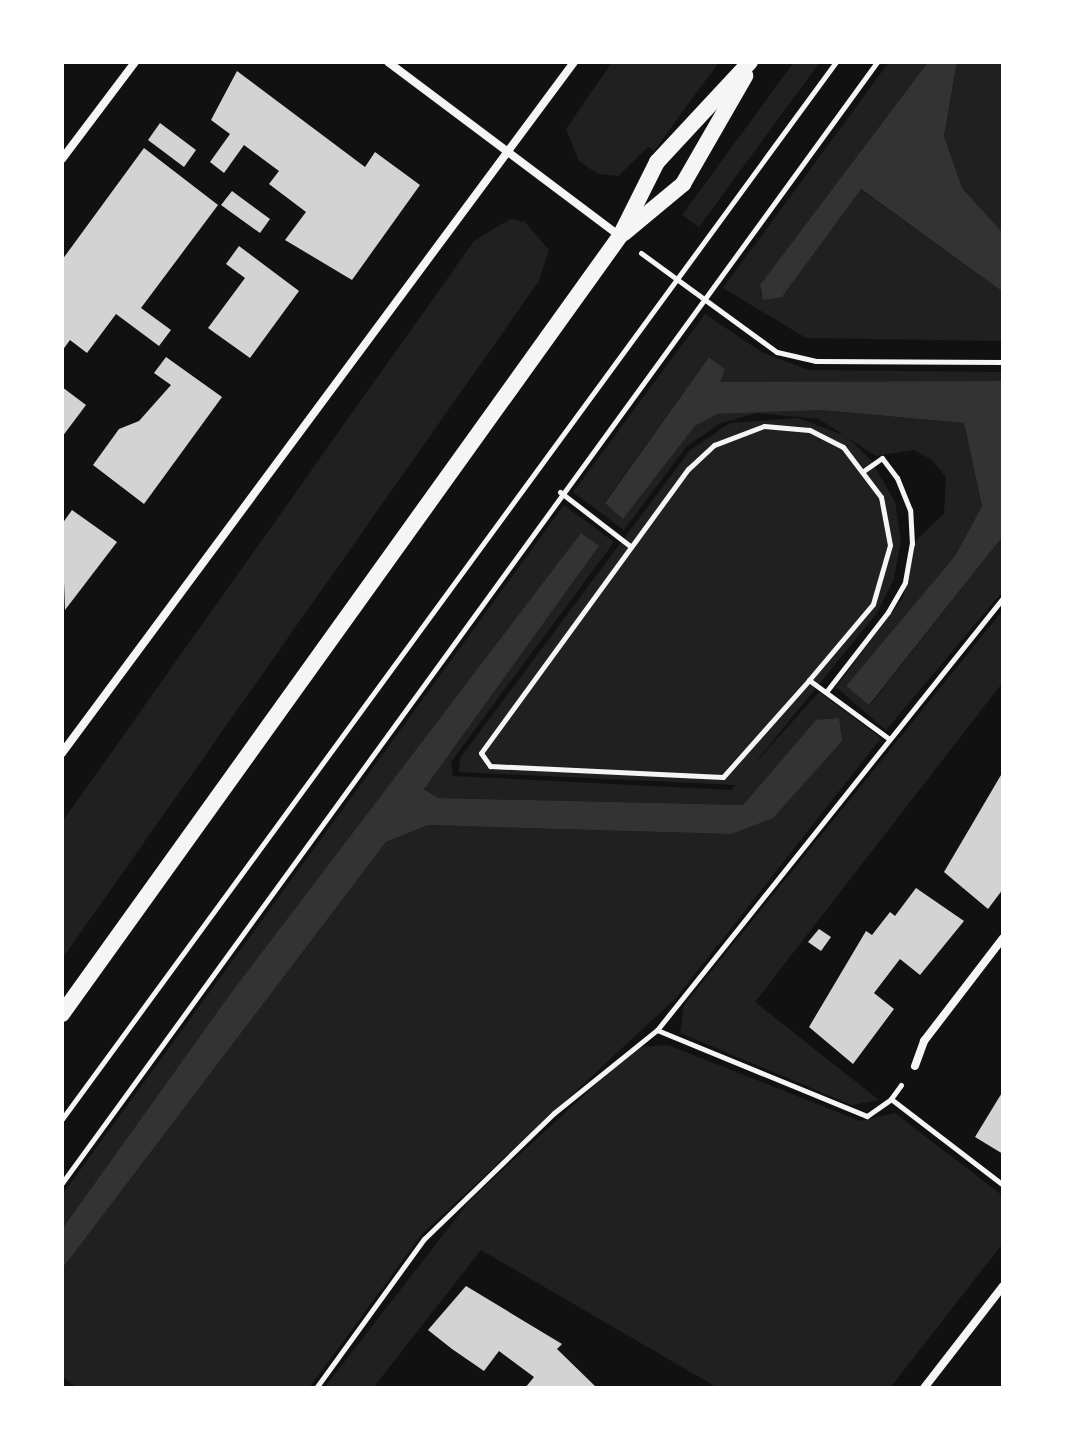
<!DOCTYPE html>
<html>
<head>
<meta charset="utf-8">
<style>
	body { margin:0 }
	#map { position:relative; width:1065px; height:1450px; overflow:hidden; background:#111; font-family:Commissioner,sans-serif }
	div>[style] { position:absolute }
	.green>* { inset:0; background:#202020 }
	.water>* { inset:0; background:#333 }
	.building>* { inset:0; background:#d3d3d3 }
	.path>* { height:5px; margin:-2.5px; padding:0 2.5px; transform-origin:2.5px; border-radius:2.5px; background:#f5f5f5 }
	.minor>* { height:8px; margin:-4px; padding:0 4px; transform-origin:4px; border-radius:4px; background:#f5f5f5 }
	.secondary>* { height:16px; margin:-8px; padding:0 8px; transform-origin:8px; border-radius:8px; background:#f5f5f5 }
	span { translate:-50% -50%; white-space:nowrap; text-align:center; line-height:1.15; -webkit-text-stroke:7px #fff; paint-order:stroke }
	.frame { position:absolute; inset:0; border:64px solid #fff; pointer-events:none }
</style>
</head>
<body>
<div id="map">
	<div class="green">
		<i style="clip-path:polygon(612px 62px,719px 62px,654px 151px,648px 147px,618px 176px,598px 174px,579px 161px,566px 129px)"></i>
		<i style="clip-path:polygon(794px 62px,820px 62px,699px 227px,682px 215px)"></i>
		<i style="clip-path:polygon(889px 62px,928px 62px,760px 285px,761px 294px,782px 297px,860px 189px,1003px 292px,1003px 341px,806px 338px,723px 288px)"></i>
		<i style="clip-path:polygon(957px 62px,1003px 62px,1003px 233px,962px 188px,944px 136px)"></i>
		<i style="clip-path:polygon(510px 219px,525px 222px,549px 250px,539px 281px,62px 959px,62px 822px,474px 241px)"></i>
		<i style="clip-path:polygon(705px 314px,763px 353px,809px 370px,1003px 372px,1003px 381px,719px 382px,725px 369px,709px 357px,605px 502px,624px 518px,695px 426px,717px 414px,821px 410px,964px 423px,982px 506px,955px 556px,846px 686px,870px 705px,1003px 536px,1003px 591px,886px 730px,836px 687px,903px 598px,916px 540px,944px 514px,946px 477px,932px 460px,914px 450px,876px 456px,819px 419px,757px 413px,721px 423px,687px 446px,624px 530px,573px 492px)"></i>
		<i style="clip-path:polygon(798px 418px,846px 436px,871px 460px,895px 502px,901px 541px,894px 579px,877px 613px,737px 785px,459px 772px,460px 758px,690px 450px,730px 423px)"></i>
		<i style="clip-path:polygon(564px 505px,614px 542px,451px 762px,453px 776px,731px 790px,819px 692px,881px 738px,676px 998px,422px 1234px,309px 1388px,77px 1388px,62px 1376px,62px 1269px,386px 842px,428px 825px,731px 834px,816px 720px,743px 805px,437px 798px,424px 788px,599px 546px,228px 997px,62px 1229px,62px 1195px)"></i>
		<i style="clip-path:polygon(1003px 610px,1003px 682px,755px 1002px,879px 1100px,852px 1105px,680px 1033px,684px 1005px)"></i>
		<i style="clip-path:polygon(668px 1045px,860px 1121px,895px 1113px,1003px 1196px,1003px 1243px,890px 1388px,718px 1388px,481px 1250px,373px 1388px,324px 1388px,471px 1199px,637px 1047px)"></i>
	</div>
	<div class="water">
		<i style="clip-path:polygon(928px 62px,957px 62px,944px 136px,962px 188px,1003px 233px,1003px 292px,861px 189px,782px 297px,763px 300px,760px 285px)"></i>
		<i style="clip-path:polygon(709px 357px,725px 369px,720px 382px,1003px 381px,1003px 536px,869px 705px,846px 686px,955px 556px,982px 506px,964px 423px,821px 410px,717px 414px,695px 426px,623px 519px,605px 503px)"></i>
		<i style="clip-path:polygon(581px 533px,599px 546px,424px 789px,438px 798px,743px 805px,816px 720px,839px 718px,842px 741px,773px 818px,731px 834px,428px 825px,386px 842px,62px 1269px,62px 1229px,228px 997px)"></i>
	</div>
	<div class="building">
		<i style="clip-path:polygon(237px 71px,365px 167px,375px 152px,420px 185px,352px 280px,285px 240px,306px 212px,269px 184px,279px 171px,244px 145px,224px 173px,210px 162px,230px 134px,211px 120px)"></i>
		<i style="clip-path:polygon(160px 123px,196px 150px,184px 167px,148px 140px)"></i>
		<i style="clip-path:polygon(144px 148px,218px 205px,141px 308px,171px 330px,159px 346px,116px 314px,87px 353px,70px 340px,62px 351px,62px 260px)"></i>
		<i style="clip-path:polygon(232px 191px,270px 219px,260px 233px,221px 205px)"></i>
		<i style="clip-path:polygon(239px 246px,299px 291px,250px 358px,208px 328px,245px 278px,226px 264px)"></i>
		<i style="clip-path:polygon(166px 357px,222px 397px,144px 504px,93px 465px,119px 429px,139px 421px,171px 385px,154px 373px)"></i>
		<i style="clip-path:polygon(62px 387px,86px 405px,62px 437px)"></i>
		<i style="clip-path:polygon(72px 510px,117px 542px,65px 610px,62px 524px)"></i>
		<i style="clip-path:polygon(1001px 775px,1003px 889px,988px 909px,944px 872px)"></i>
		<i style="clip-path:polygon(916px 888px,964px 921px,920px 975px,900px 959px,874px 993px,894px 1009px,853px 1064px,809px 1027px,866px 931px,872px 935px,890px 912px,895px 916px)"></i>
		<i style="clip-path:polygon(819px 929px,831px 937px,821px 951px,808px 942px)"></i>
		<i style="clip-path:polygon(1003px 1091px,1003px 1154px,975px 1137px)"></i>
		<i style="clip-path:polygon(466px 1286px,562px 1344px,557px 1349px,597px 1388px,525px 1388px,534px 1377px,499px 1351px,484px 1371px,452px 1349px,428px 1330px)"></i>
	</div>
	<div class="path">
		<i style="left:641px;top:253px;width:168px;rotate:36.1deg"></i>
		<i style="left:777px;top:352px;width:40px;rotate:13deg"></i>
		<i style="left:816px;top:361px;width:187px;rotate:0.3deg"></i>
		<i style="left:560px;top:492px;width:88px;rotate:37.6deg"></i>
		<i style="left:809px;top:680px;width:99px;rotate:-49.9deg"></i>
		<i style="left:873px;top:604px;width:61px;rotate:-73.9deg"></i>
		<i style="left:890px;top:545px;width:49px;rotate:-100.6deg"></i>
		<i style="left:881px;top:497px;width:63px;rotate:-127.2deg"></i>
		<i style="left:843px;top:447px;width:38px;rotate:-153deg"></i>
		<i style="left:809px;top:430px;width:45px;rotate:-174.9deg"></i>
		<i style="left:764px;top:426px;width:53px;rotate:159.2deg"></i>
		<i style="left:714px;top:445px;width:35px;rotate:137deg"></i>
		<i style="left:688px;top:469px;width:351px;rotate:126.1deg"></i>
		<i style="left:481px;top:753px;width:16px;rotate:55deg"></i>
		<i style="left:490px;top:766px;width:233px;rotate:2.7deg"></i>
		<i style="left:723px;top:777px;width:130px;rotate:-48.4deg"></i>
		<i style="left:809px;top:680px;width:98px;rotate:36.3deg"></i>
		<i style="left:826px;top:692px;width:101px;rotate:-52.2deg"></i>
		<i style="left:888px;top:612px;width:34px;rotate:-60deg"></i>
		<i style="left:905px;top:582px;width:39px;rotate:-80deg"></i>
		<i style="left:912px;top:544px;width:34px;rotate:-93deg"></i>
		<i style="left:910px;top:510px;width:35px;rotate:-112deg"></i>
		<i style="left:897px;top:478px;width:25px;rotate:-127deg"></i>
		<i style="left:882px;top:458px;width:21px;rotate:145deg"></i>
		<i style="left:657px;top:1030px;width:227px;rotate:22.3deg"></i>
		<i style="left:867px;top:1116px;width:29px;rotate:-35deg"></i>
		<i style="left:901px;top:1085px;width:17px;rotate:126deg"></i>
		<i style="left:891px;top:1099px;width:141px;rotate:37.5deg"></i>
		<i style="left:62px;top:1119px;width:1310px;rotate:-53.79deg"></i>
		<i style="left:62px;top:1183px;width:1386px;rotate:-53.98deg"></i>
		<i style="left:316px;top:1388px;width:184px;rotate:-54.1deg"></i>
		<i style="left:424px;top:1239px;width:181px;rotate:-44.1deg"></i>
		<i style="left:554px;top:1113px;width:132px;rotate:-38.9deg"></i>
		<i style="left:657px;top:1030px;width:553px;rotate:-51.31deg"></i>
	</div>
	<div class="minor">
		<i style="left:388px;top:62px;width:290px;rotate:36.9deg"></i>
		<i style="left:62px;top:159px;width:121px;rotate:-53deg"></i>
		<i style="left:62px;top:753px;width:860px;rotate:-53.46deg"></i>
		<i style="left:915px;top:1066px;width:27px;rotate:-70deg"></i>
		<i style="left:924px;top:1041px;width:130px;rotate:-52.5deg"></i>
		<i style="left:924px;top:1388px;width:129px;rotate:-52.2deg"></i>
	</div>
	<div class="secondary">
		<i style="left:624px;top:233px;width:77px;rotate:-39.7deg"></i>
		<i style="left:683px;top:184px;width:125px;rotate:-60.1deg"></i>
		<i style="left:62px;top:1014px;width:957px;rotate:-54.35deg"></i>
		<i style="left:620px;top:236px;width:83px;rotate:-63.4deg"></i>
		<i style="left:657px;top:162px;width:137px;rotate:-47.1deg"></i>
	</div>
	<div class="frame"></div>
</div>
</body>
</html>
